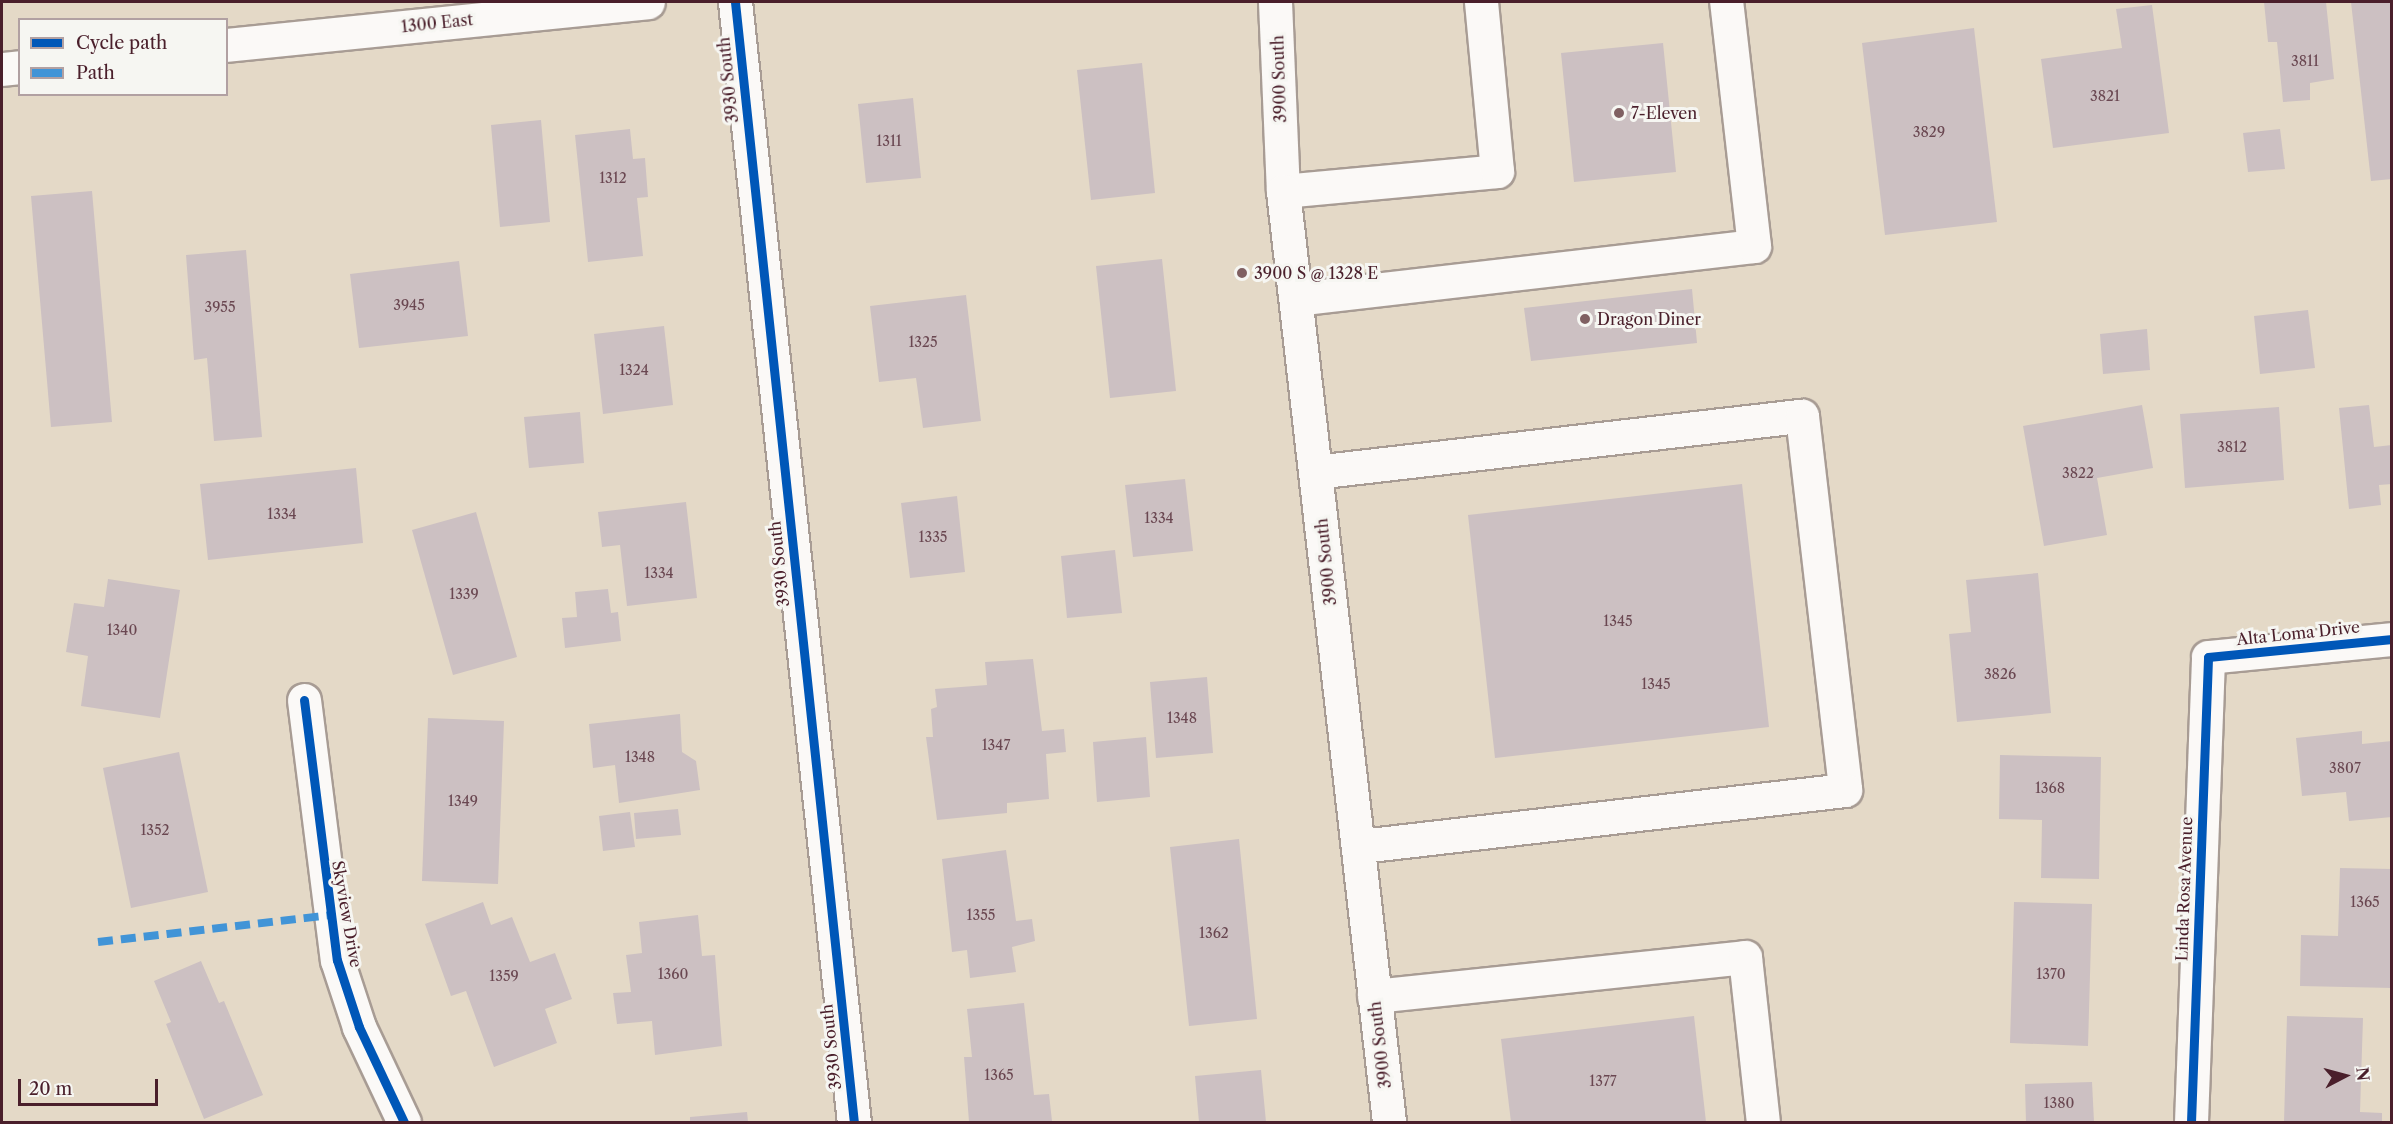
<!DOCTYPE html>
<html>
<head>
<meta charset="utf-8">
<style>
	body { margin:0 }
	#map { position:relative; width:2393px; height:1124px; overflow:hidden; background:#e4d9c7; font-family:"Libre Caslon Text",serif }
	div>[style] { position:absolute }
	.building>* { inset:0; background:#ccc0c2 }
	.roads { filter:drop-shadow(2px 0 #a89c94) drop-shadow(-2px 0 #a89c94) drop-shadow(0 2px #a89c94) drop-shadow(0 -2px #a89c94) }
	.minor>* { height:33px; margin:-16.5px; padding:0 16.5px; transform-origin:16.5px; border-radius:16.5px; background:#fbf9f7 }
	.major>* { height:33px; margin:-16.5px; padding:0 16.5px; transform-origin:16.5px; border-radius:16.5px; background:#fbf9f7 }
	.quiet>* { height:8px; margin-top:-4px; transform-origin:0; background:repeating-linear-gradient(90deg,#4194d7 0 15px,transparent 0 23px) }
	.cycleway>* { height:9px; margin:-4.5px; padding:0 4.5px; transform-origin:4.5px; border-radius:4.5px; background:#0057b8 }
	.dots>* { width:16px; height:16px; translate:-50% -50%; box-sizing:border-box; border:3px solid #f6f6f2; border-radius:50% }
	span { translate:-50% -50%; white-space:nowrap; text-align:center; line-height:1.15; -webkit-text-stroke:6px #f6f6f2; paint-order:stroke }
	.number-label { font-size:14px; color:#6a4751 }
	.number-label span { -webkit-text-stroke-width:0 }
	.street-label { font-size:16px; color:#4a1f2b }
	.poi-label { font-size:16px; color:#4a1f2b }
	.left { translate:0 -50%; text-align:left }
	.frame { position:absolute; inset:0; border:3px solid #4a1f2b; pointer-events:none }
	.legend { position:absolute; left:18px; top:18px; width:210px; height:78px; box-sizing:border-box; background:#f6f6f2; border:2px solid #b1a0a2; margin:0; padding:8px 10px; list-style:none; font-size:18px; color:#4a1f2b }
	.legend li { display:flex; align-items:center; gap:12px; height:30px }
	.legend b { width:30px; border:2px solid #b1a0a2 }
	.north { position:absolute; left:2315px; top:1046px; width:60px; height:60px; -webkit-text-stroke:4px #f6f6f2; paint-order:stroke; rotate:84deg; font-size:16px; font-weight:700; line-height:24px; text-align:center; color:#4a1f2b }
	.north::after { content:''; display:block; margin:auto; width:21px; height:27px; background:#4a1f2b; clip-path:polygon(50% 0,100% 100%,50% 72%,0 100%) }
	.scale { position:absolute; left:18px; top:1079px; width:140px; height:27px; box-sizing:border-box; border:3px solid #4a1f2b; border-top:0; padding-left:8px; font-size:18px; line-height:21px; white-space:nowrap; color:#4a1f2b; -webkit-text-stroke:4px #f6f6f2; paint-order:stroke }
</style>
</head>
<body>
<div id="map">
	<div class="building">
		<i style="clip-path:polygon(2264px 2px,2326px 2px,2334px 79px,2310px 83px,2310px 100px,2283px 102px,2277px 42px,2268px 42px)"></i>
		<i style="clip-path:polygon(2351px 2px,2392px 2px,2392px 179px,2371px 181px)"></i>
		<i style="clip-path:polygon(2152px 5px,2169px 133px,2053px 148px,2041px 59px,2122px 48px,2116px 9px)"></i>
		<i style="clip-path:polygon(1974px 28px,1997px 222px,1885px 235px,1862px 43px)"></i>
		<i style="clip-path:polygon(1663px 43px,1676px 172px,1574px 182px,1561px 53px)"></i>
		<i style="clip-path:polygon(1142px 63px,1155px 193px,1091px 200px,1077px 70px)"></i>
		<i style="clip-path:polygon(913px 98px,921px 178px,866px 183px,858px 104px)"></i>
		<i style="clip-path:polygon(541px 120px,550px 222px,500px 227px,491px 125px)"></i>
		<i style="clip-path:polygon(630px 129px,633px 159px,645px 158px,648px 197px,637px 198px,643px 256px,588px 262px,575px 135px)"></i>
		<i style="clip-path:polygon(2280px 129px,2285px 169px,2248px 172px,2243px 133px)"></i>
		<i style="clip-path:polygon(92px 191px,112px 422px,51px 427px,31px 196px)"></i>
		<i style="clip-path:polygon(246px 250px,262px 437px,214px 441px,207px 358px,194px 360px,186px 255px)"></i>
		<i style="clip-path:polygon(1162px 259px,1176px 391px,1110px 398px,1096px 266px)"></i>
		<i style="clip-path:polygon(459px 261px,468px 336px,359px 348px,350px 274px)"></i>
		<i style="clip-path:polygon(1692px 289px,1697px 343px,1531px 361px,1524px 308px)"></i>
		<i style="clip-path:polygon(966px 295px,981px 421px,923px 428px,916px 378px,879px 382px,870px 306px)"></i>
		<i style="clip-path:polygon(2308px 310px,2315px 368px,2260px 374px,2254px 316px)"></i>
		<i style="clip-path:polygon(664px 326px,673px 405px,603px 414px,594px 334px)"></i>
		<i style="clip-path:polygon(2147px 329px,2150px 370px,2103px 374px,2100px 334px)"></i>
		<i style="clip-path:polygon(2142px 405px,2153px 468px,2097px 478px,2107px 535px,2044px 546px,2023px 426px)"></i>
		<i style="clip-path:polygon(2369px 405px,2374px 447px,2392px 445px,2392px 484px,2379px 485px,2381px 505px,2349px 509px,2339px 408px)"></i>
		<i style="clip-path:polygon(2279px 407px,2284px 480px,2185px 488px,2180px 414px)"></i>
		<i style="clip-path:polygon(580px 412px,584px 463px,529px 468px,524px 417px)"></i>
		<i style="clip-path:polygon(356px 468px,363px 543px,208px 560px,200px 484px)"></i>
		<i style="clip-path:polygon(1185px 479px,1193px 551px,1133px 557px,1125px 485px)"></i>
		<i style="clip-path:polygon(1742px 484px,1769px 727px,1495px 758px,1468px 515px)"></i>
		<i style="clip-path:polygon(957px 496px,965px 572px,910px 578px,901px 503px)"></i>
		<i style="clip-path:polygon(686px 502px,697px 598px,627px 606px,620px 545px,602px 547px,598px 512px)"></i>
		<i style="clip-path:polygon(476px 512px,517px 657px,453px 675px,412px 530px)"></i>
		<i style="clip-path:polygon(1115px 550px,1122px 613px,1067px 618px,1061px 556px)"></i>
		<i style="clip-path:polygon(2038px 573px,2051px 713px,1957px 722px,1949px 634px,1971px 632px,1966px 580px)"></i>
		<i style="clip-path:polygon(108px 579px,180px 590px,160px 718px,81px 706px,88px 656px,66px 652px,74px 603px,104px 607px)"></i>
		<i style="clip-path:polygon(608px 589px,611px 613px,618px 612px,621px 641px,565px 648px,562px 618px,577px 617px,575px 592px)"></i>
		<i style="clip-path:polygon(1033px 659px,1042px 731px,1064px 729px,1066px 752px,1046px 754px,1049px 799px,1007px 803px,1007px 813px,937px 820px,926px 737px,933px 737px,931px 709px,937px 707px,935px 689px,987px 685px,985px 662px)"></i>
		<i style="clip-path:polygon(1207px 677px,1213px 753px,1156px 758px,1150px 682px)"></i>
		<i style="clip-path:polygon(680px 714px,682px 752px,696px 761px,700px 790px,619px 803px,615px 765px,593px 768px,589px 724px)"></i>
		<i style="clip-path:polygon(428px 718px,504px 721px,498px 884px,422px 881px)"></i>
		<i style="clip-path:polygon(2362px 731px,2362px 744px,2392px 741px,2392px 817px,2349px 821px,2346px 792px,2302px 796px,2296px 738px)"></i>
		<i style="clip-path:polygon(1146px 737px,1150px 797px,1097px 802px,1093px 742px)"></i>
		<i style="clip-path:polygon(179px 752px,208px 892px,131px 908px,103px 768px)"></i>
		<i style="clip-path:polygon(2000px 755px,2101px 757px,2099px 879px,2041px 878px,2042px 820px,1999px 819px)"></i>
		<i style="clip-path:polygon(678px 809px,681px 835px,636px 839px,634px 813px)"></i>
		<i style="clip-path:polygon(630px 812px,635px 847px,603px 851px,599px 816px)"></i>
		<i style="clip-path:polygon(1239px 839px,1257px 1019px,1189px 1026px,1170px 847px)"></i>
		<i style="clip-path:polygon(1006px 850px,1016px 921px,1032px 919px,1035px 941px,1012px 947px,1016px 972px,970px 978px,967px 950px,952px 952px,942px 859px)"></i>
		<i style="clip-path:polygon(2340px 868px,2392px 869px,2392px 988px,2300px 986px,2301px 935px,2338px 936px)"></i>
		<i style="clip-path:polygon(483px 902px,491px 925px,512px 917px,530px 962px,555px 953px,572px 999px,545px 1009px,557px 1043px,494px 1067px,466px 991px,451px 996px,425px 924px)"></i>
		<i style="clip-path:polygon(2014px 902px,2092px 904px,2088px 1046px,2010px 1043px)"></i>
		<i style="clip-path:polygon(698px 915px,702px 956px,715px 955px,722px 1046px,655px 1055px,652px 1021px,617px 1024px,613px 993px,631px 992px,626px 955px,642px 953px,639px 922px)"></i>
		<i style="clip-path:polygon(201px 961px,219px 1003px,224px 1001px,263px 1095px,204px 1119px,166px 1024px,171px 1022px,154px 981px)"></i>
		<i style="clip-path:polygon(1024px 1003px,1034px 1095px,1049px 1094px,1052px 1121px,969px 1122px,964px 1057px,972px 1057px,967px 1009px)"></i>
		<i style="clip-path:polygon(1694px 1016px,1706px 1122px,1511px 1122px,1501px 1039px)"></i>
		<i style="clip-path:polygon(2287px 1016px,2363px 1018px,2360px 1112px,2382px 1113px,2382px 1122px,2284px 1122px)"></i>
		<i style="clip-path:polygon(1261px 1070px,1266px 1122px,1199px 1122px,1195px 1076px)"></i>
		<i style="clip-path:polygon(2092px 1082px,2094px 1122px,2026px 1122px,2025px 1084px)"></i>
		<i style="clip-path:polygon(747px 1112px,748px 1122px,690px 1122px,690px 1117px)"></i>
	</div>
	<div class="roads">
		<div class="minor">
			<i style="left:735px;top:2px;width:1126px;rotate:83.94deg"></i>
			<i style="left:1283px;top:191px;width:215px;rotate:-5.3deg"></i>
			<i style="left:1497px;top:171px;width:170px;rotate:-95.4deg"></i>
			<i style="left:1296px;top:299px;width:461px;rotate:-6.6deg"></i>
			<i style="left:1754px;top:246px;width:246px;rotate:-96.5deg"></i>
			<i style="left:1315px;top:472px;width:490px;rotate:-6.6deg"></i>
			<i style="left:1802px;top:416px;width:376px;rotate:83.4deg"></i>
			<i style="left:1845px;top:790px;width:490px;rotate:173.4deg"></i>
			<i style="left:304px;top:700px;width:262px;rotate:82.8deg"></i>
			<i style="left:337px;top:960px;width:71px;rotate:71.8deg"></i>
			<i style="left:359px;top:1027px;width:105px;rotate:64.7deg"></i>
			<i style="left:1374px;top:996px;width:373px;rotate:-6deg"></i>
			<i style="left:1745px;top:957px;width:166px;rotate:83.8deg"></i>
			<i style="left:2191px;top:1122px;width:465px;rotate:-87.9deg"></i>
			<i style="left:2208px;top:657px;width:185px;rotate:-5.6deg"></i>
		</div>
		<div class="major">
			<i style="left:1275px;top:2px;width:189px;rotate:87.6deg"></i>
			<i style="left:1283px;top:191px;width:937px;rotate:83.5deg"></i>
			<i style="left:226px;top:45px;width:424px;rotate:-5.8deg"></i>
			<i style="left:2px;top:69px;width:18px;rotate:-6deg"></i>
		</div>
	</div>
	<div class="quiet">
		<i style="left:98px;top:942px;width:234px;rotate:-6.6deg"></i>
	</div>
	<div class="cycleway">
		<i style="left:735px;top:2px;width:1126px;rotate:83.94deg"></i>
		<i style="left:304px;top:700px;width:262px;rotate:82.8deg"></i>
		<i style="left:337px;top:960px;width:71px;rotate:71.8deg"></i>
		<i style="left:359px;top:1027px;width:105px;rotate:64.7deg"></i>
		<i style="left:2191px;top:1122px;width:465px;rotate:-87.9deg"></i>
		<i style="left:2208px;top:657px;width:185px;rotate:-5.6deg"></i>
	</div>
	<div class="dots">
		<i style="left:1619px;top:113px;background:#806062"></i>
		<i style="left:1242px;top:273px;background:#806062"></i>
		<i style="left:1585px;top:319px;background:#806062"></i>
	</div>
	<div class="number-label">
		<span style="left:2305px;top:61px">3811</span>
		<span style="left:2105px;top:96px">3821</span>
		<span style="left:1929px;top:132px">3829</span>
		<span style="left:889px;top:141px">1311</span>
		<span style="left:613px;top:178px">1312</span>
		<span style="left:409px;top:305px">3945</span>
		<span style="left:220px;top:307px">3955</span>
		<span style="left:923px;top:342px">1325</span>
		<span style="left:634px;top:370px">1324</span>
		<span style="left:2232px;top:447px">3812</span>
		<span style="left:2078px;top:473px">3822</span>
		<span style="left:282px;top:514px">1334</span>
		<span style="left:1159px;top:518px">1334</span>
		<span style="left:933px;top:537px">1335</span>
		<span style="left:659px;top:573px">1334</span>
		<span style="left:464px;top:594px">1339</span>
		<span style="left:1618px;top:621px">1345</span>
		<span style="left:122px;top:630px">1340</span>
		<span style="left:2000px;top:674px">3826</span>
		<span style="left:1656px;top:684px">1345</span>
		<span style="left:1182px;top:718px">1348</span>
		<span style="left:996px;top:745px">1347</span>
		<span style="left:640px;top:757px">1348</span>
		<span style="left:2345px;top:768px">3807</span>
		<span style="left:2050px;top:788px">1368</span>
		<span style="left:463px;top:801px">1349</span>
		<span style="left:155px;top:830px">1352</span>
		<span style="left:2365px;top:902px">1365</span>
		<span style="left:981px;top:915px">1355</span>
		<span style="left:1214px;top:933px">1362</span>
		<span style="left:673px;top:974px">1360</span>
		<span style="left:2051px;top:974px">1370</span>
		<span style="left:504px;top:976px">1359</span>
		<span style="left:999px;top:1075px">1365</span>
		<span style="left:1603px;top:1081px">1377</span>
		<span style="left:2059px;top:1103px">1380</span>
	</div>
	<div class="street-label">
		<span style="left:437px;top:23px;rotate:-6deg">1300 East</span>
		<span style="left:1279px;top:79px;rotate:-92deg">3900 South</span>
		<span style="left:728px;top:80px;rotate:-96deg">3930 South</span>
		<span style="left:1326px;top:562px;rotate:-96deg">3900 South</span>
		<span style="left:779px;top:564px;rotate:-96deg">3930 South</span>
		<span style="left:2298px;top:633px;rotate:-6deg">Alta Loma Drive</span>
		<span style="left:2184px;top:889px;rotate:-88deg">Linda Rosa Avenue</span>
		<span style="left:347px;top:914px;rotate:80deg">Skyview Drive</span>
		<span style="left:1380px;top:1045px;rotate:-97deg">3900 South</span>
		<span style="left:831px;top:1047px;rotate:-96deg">3930 South</span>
	</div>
	<div class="poi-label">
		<span class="left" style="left:1631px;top:113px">7-Eleven</span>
		<span class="left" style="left:1254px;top:273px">3900 S @ 1328 E</span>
		<span class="left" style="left:1597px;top:319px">Dragon Diner</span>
	</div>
	<div class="frame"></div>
	<ul class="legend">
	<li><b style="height:8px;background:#0057b8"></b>Cycle path</li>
	<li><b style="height:8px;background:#4194d7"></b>Path</li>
	</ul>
	<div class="north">N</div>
	<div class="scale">20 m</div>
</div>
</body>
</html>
